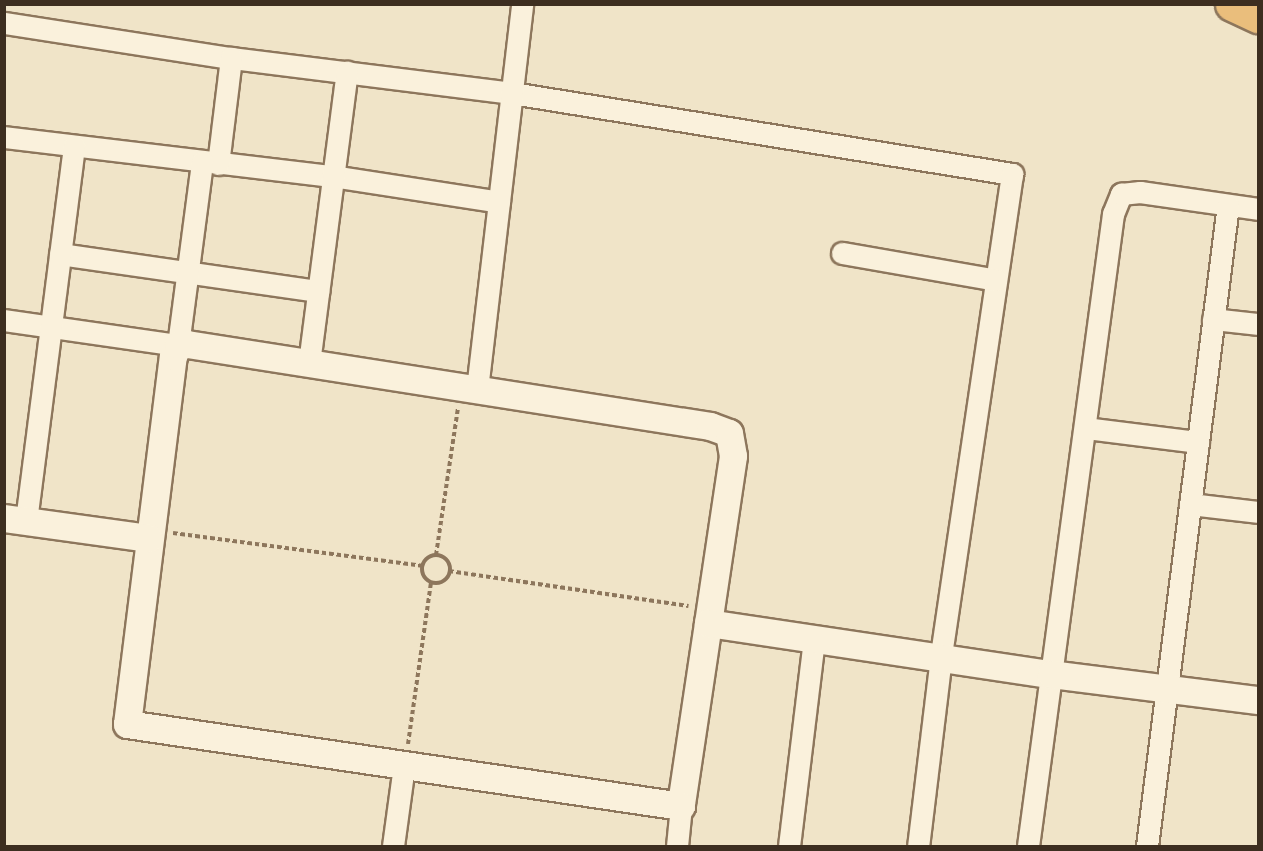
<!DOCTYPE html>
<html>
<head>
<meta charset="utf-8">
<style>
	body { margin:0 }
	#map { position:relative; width:1263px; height:851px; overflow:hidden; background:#f0e4c8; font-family:"Playfair Display",serif }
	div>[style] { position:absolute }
	.path>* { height:4px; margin-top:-2px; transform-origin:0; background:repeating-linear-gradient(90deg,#8d765c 0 4.5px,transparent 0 7.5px) }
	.path>.ring { margin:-2px; padding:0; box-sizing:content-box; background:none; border:4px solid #8d765c; border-radius:50% }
	.roads { filter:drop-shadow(2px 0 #8d765c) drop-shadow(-2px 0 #8d765c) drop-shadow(0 2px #8d765c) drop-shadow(0 -2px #8d765c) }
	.minor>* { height:21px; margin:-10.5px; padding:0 10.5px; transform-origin:10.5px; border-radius:10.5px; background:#faf1dc }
	.tertiary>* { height:27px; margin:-13.5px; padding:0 13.5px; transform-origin:13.5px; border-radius:13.5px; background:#faf1dc }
	.trunk>* { height:33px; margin:-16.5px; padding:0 16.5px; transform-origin:16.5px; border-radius:16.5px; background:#eabe7c }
	span { translate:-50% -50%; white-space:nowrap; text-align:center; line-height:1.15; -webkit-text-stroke:6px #f7eed8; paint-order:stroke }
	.frame { position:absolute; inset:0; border:6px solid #3d2e20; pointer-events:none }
</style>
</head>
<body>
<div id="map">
	<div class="path">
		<i style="left:173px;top:533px;width:251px;rotate:7.5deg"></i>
		<i style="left:436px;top:555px;width:149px;rotate:-81.5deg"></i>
		<i class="ring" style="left:422px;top:555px;width:24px;height:24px"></i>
		<i style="left:449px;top:571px;width:242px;rotate:8.3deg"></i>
		<i style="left:408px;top:744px;width:164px;rotate:-81.9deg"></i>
	</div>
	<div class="roads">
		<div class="minor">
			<i style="left:4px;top:23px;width:230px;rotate:8.8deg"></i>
			<i style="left:231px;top:58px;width:283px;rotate:7.1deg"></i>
			<i style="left:512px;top:93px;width:507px;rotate:9.2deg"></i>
			<i style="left:1012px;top:174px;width:488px;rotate:98.4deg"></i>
			<i style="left:941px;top:657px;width:190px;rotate:96.9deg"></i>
			<i style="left:4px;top:137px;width:330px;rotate:6.8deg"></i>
			<i style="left:332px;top:176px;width:169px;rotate:8.8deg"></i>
			<i style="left:218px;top:164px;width:107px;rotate:-83deg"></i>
			<i style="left:842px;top:253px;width:156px;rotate:9.9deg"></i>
			<i style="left:60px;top:254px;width:261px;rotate:8.2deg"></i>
			<i style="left:1213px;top:319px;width:45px;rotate:6.3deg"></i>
			<i style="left:4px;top:320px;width:176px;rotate:8.2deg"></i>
			<i style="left:178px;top:345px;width:185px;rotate:-82.5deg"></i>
			<i style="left:309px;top:363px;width:294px;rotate:-82.6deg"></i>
			<i style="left:477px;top:389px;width:388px;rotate:-83.3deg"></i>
			<i style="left:1085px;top:428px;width:114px;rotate:7.1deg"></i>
			<i style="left:1190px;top:504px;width:68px;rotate:6.7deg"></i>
			<i style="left:26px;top:521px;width:378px;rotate:-82.7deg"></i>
			<i style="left:393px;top:846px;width:81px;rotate:-82.2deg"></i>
			<i style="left:677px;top:846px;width:40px;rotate:-84.3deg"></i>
			<i style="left:789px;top:846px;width:209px;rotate:-83.1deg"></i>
			<i style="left:1028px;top:846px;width:638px;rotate:-82.34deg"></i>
			<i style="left:1113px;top:214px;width:22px;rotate:-68deg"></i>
			<i style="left:1121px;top:194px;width:19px;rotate:-6deg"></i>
			<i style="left:1140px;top:192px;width:119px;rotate:8.2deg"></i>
			<i style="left:1147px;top:846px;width:646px;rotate:-82.8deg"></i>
		</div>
		<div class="tertiary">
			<i style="left:187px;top:344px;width:529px;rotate:8.91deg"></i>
			<i style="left:710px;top:426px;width:20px;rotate:20deg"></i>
			<i style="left:729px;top:433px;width:23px;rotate:80deg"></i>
			<i style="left:733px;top:456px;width:354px;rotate:98.5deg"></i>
			<i style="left:681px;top:806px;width:560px;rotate:-171.58deg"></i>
			<i style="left:127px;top:724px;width:371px;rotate:-82.9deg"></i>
			<i style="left:173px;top:356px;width:12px;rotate:-66deg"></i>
			<i style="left:178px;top:345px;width:9px;rotate:-6deg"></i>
			<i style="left:4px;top:518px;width:146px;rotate:7.9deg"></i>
			<i style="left:708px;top:623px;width:347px;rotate:8.5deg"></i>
			<i style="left:1051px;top:674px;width:209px;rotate:7.2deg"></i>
		</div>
		<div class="trunk">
			<i style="left:1232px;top:4px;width:29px;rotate:25deg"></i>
		</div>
	</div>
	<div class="frame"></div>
</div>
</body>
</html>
